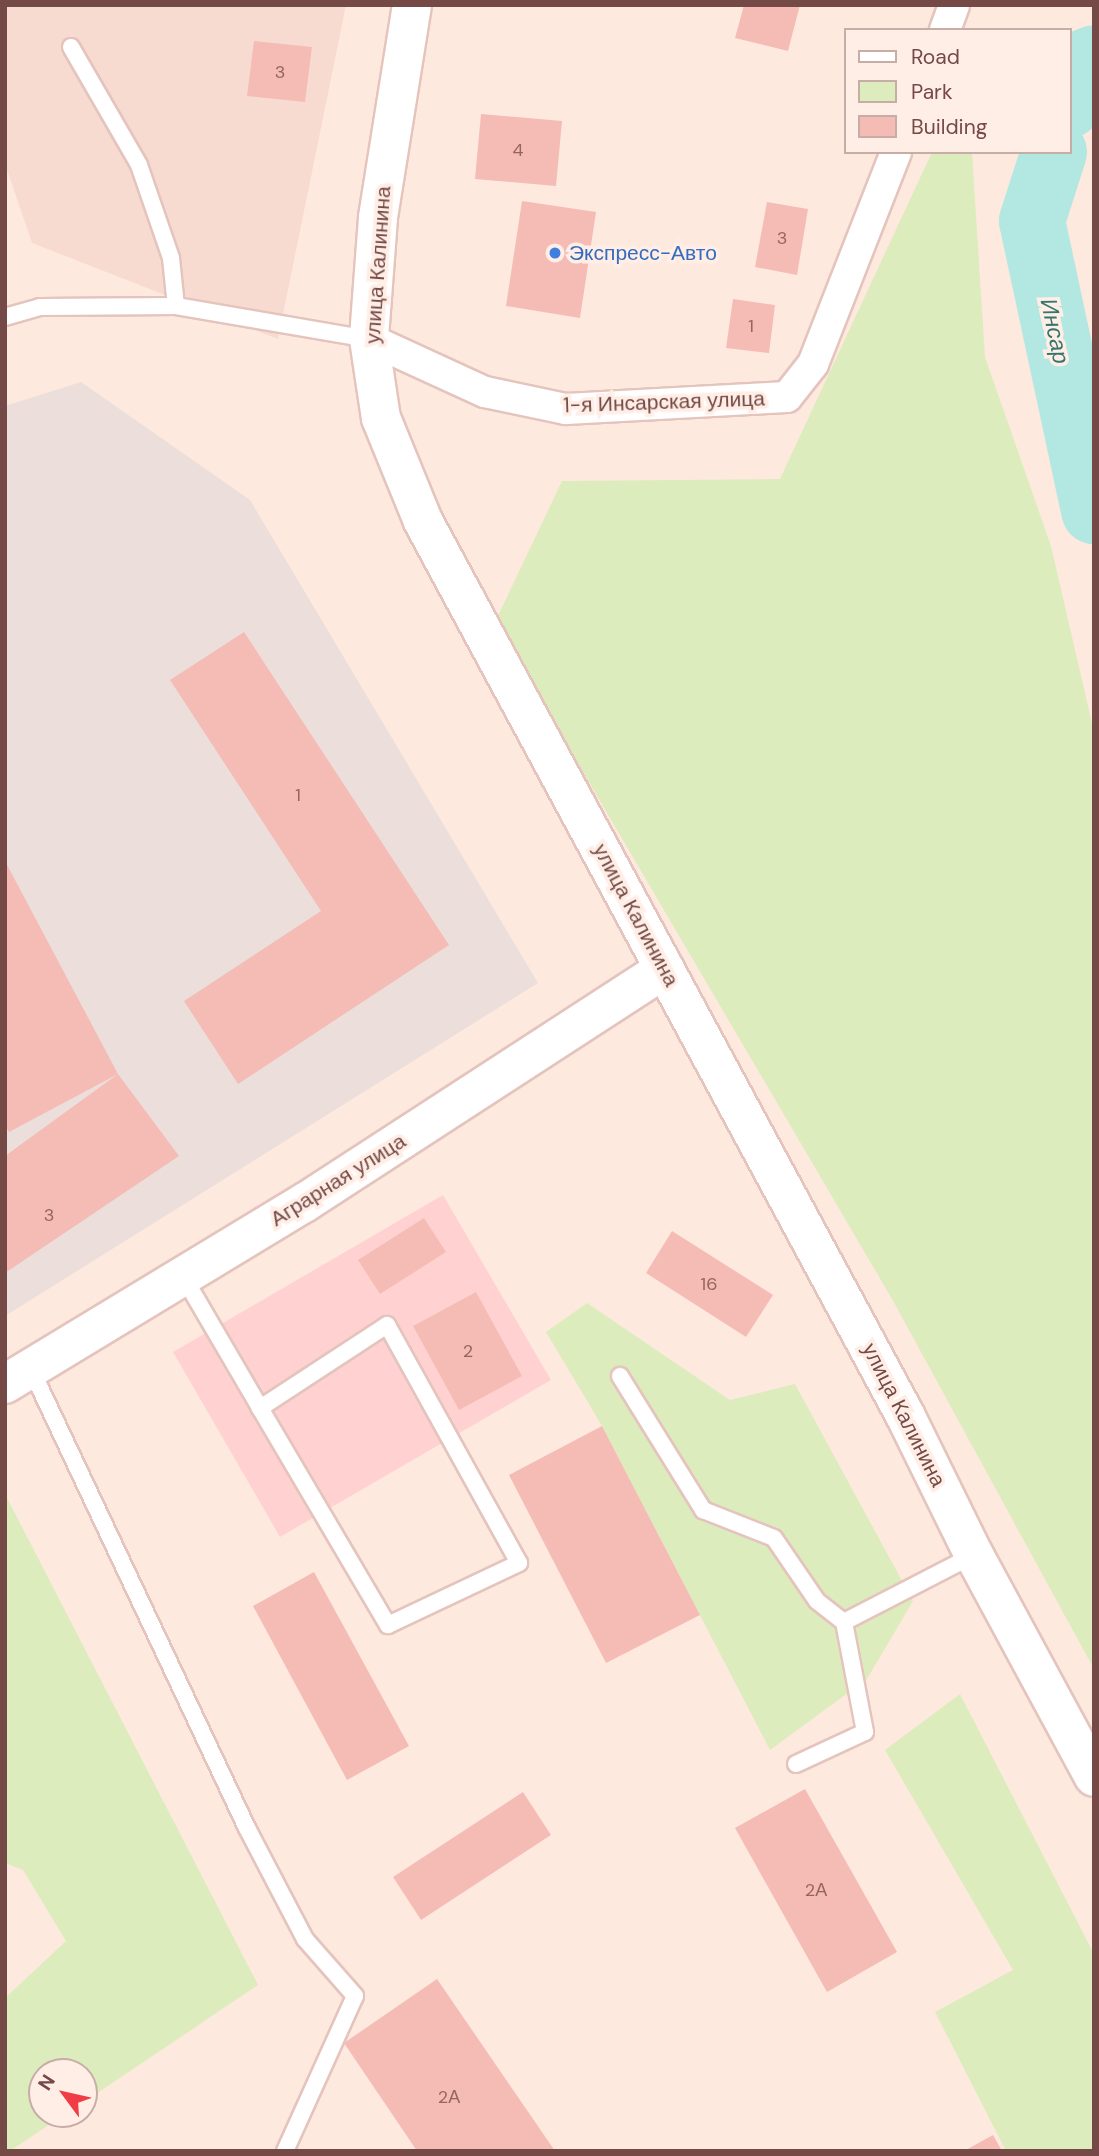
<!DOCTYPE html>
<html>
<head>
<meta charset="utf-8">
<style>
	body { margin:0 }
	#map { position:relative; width:1099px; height:2156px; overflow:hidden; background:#fee9df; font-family:"DM Sans",sans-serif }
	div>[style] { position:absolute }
	.residential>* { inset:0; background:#f8dbd0 }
	.commercial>* { inset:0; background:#ffd2d1 }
	.industrial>* { inset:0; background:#ebdedb }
	.green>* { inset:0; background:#ddecbd }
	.river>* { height:66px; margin:-33px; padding:0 33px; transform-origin:33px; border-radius:33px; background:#b2e8e1 }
	.building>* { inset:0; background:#f5bcb5 }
	.roads { filter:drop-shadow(2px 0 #e4c4bd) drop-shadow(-2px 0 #e4c4bd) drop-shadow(0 2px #e4c4bd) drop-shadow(0 -2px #e4c4bd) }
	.lane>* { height:16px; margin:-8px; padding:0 8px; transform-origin:8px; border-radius:8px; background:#fff }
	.street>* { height:30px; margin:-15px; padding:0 15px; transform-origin:15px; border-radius:15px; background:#fff }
	.secondary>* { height:38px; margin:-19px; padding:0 19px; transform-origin:19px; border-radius:19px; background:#fff }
	.dots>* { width:19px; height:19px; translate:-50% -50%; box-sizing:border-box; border:4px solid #ffeee6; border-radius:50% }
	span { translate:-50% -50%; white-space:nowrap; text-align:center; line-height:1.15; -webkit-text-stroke:7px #ffeee6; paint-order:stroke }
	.number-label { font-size:18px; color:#956661 }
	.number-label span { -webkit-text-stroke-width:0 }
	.shop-label { font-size:21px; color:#366cbe }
	.left { translate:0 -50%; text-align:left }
	.street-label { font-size:21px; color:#754945 }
	.water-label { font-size:23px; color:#35756e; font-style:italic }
	.frame { position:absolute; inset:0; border:7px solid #754945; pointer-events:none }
	.legend { position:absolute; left:844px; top:28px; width:228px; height:126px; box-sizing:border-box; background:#ffeee6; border:2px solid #c8aca6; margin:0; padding:9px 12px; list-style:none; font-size:21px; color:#754945 }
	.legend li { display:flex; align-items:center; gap:14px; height:35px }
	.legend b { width:35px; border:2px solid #c8aca6 }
	.north { position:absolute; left:28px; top:2058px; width:70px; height:70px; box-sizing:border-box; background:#ffeee6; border:2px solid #c8aca6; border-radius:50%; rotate:303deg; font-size:19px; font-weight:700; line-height:28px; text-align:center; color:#754945 }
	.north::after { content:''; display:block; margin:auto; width:24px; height:32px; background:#f13b45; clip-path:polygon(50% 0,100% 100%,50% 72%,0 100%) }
</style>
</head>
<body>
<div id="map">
	<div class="residential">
		<i style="clip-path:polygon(5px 5px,346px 5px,278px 339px,32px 243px,5px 164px)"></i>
	</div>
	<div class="commercial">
		<i style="clip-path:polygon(443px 1195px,551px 1380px,280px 1537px,173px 1352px)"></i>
	</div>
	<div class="industrial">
		<i style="clip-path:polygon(81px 382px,250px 500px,538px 983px,5px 1316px,5px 406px)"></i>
	</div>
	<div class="green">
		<i style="clip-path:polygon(932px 152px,972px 152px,985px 357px,1051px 546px,1094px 732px,1094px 1669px,892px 1299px,495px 622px,562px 481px,780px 479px)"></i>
		<i style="clip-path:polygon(587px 1303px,730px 1400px,795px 1384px,913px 1601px,867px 1679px,770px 1750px,602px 1426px,546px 1332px)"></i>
		<i style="clip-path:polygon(5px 1494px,258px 1985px,84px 2102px,84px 2072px,42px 2072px,42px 2114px,65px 2114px,10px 2151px,5px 2151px,5px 1998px,66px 1941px,23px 1870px,5px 1863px)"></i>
		<i style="clip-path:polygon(960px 1694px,1094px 1954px,1094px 2151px,1006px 2151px,935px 2012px,1013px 1970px,885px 1750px)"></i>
	</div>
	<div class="river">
		<i style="left:1069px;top:105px;width:44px;rotate:-71.6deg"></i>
		<i style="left:1083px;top:63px;width:12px;rotate:-24deg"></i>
		<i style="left:1054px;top:152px;width:72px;rotate:107.7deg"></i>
		<i style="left:1032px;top:221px;width:297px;rotate:77.9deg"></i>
	</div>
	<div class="building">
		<i style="clip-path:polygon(744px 5px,800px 5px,788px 51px,735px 38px)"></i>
		<i style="clip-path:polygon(254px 41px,312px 47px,305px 102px,247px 96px)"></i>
		<i style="clip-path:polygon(481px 114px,562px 121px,556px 186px,475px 179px)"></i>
		<i style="clip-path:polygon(522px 201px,596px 212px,580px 318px,506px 306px)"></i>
		<i style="clip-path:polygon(767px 202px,808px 209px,797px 275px,755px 267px)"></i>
		<i style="clip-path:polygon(733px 299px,775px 305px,769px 353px,726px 348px)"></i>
		<i style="clip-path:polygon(244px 632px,449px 945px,238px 1084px,184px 1001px,321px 911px,170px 680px)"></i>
		<i style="clip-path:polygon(5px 861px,118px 1074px,9px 1132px,5px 1125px)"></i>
		<i style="clip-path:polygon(118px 1074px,179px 1156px,5px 1273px,5px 1156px)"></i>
		<i style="clip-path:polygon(424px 1218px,446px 1252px,380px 1294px,358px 1260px)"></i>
		<i style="clip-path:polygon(672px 1231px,773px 1295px,746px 1337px,646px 1273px)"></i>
		<i style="clip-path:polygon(476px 1292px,522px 1376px,459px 1410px,413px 1326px)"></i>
		<i style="clip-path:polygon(602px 1426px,700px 1615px,606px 1663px,509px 1475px)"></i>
		<i style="clip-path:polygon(314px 1572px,409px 1746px,347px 1780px,253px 1606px)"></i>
		<i style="clip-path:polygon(805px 1789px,897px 1952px,827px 1992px,735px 1828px)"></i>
		<i style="clip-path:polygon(523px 1792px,551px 1835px,421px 1920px,393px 1877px)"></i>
		<i style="clip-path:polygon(437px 1979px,555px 2151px,417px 2151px,344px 2043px)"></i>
		<i style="clip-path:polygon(993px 2135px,1002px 2151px,964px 2151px)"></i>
	</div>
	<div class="roads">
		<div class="lane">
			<i style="left:71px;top:47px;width:136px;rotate:60deg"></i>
			<i style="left:139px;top:165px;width:98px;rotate:71deg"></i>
			<i style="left:171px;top:258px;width:48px;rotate:84.1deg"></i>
			<i style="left:5px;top:317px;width:36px;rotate:-16deg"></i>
			<i style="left:40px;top:307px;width:136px;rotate:-0.4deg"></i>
			<i style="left:176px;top:306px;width:196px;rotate:9.7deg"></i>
			<i style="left:183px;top:1276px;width:153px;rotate:59.7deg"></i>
			<i style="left:260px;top:1408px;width:252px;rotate:59.5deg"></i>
			<i style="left:388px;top:1625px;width:145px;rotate:-25.3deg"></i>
			<i style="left:519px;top:1563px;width:272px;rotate:-119deg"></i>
			<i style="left:387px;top:1325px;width:152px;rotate:146.8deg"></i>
			<i style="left:31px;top:1369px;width:507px;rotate:64.8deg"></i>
			<i style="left:247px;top:1828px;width:125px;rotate:62.4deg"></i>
			<i style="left:305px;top:1939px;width:76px;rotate:48.7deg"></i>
			<i style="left:355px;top:1996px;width:170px;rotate:114.3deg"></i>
			<i style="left:620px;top:1376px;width:158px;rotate:58.2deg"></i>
			<i style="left:703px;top:1510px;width:76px;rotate:21.5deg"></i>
			<i style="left:774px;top:1538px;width:76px;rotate:55.7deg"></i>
			<i style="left:817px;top:1601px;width:34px;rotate:38deg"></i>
			<i style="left:796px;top:1764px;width:76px;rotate:-24.9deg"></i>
			<i style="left:865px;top:1732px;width:112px;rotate:-100.8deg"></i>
			<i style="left:844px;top:1622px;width:146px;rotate:-27.3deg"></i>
		</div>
		<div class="street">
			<i style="left:945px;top:30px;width:27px;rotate:-70deg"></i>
			<i style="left:369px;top:339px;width:128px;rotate:24.6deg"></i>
			<i style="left:485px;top:392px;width:83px;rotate:11.9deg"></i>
			<i style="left:566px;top:409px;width:221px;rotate:-3.1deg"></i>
			<i style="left:787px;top:397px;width:42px;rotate:-51.8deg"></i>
			<i style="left:813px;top:364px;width:228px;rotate:-68.6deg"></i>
		</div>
		<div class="secondary">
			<i style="left:412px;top:5px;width:216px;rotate:99.1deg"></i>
			<i style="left:378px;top:218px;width:121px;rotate:94.3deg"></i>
			<i style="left:369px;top:339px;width:80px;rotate:81.4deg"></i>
			<i style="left:381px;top:418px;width:111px;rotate:67.8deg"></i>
			<i style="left:423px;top:521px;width:1016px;rotate:61.67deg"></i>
			<i style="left:905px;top:1415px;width:156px;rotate:63.8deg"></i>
			<i style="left:974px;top:1555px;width:252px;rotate:61.6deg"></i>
			<i style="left:5px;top:1384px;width:350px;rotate:-31.2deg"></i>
			<i style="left:304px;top:1203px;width:430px;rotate:-33deg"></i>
		</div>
	</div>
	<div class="dots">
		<i style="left:555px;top:253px;background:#3f7fe0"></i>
	</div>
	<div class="number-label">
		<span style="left:280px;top:72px">3</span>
		<span style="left:518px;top:150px">4</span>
		<span style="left:782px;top:238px">3</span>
		<span style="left:751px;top:326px">1</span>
		<span style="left:298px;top:795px">1</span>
		<span style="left:49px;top:1215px">3</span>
		<span style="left:709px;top:1284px">16</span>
		<span style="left:468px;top:1351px">2</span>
		<span style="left:816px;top:1890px">2А</span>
		<span style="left:449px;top:2097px">2А</span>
	</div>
	<div class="shop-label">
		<span class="left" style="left:569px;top:253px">Экспресс-Авто</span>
	</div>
	<div class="street-label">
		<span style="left:378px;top:265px;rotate:-86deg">улица Калинина</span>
		<span style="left:664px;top:402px;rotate:-2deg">1-я Инсарская улица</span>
		<span style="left:636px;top:915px;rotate:62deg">улица Калинина</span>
		<span style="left:338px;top:1180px;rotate:-32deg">Аграрная улица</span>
		<span style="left:904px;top:1415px;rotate:63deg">улица Калинина</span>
	</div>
	<div class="water-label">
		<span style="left:1055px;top:331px;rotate:78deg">Инсар</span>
	</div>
	<div class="frame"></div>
	<ul class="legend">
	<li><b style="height:9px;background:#fff"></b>Road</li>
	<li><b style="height:19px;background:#ddecbd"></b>Park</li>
	<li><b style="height:19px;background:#f5bcb5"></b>Building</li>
	</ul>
	<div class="north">N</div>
</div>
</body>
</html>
